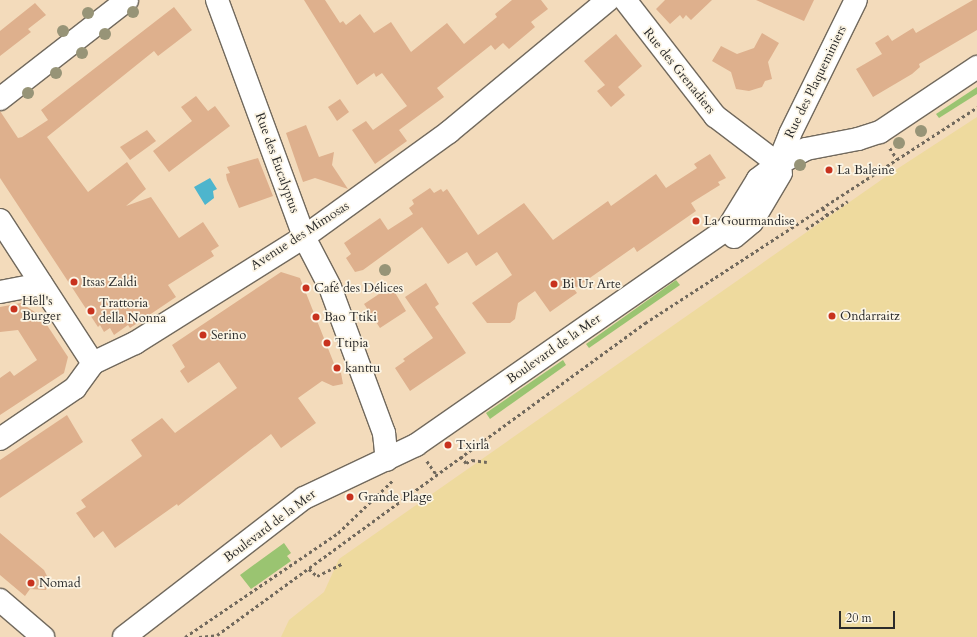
<!DOCTYPE html>
<html>
<head>
<meta charset="utf-8">
<style>
	body { margin:0 }
	#map { position:relative; width:977px; height:637px; overflow:hidden; background:#f3dbbb; font-family:Cardo,serif }
	div>[style] { position:absolute }
	.green>* { inset:0; background:#9ac471 }
	.sand>* { inset:0; background:#eeda9e }
	.water>* { inset:0; background:#4eb5cd }
	.building>* { inset:0; background:#deb08d }
	.path>* { height:2.5px; margin-top:-1.25px; transform-origin:0; background:repeating-linear-gradient(90deg,#71695d 0 3px,transparent 0 6px) }
	.roads { filter:drop-shadow(1px 0 #71695d) drop-shadow(-1px 0 #71695d) drop-shadow(0 1px #71695d) drop-shadow(0 -1px #71695d) }
	.minor>* { height:22px; margin:-11px; padding:0 11px; transform-origin:11px; border-radius:11px; background:#fff }
	.trees>* { width:12px; height:12px; margin:-6px; border-radius:50%; background:#979477 }
	.dots>* { width:11px; height:11px; translate:-50% -50%; box-sizing:border-box; border:2px solid #fcf5e5; border-radius:50% }
	span { translate:-50% -50%; white-space:nowrap; text-align:center; line-height:1.15; -webkit-text-stroke:3.5px #fcf5e5; paint-order:stroke }
	.street-label { font-size:13px; color:#2b2b2b }
	.poi-label { font-size:13px; color:#2b2b2b }
	.left { translate:0 -50%; text-align:left }
	.scale { position:absolute; left:839px; top:611px; width:56px; height:18px; box-sizing:border-box; border:2px solid #2b2b2b; border-top:0; padding-left:5px; font-size:12px; line-height:14px; white-space:nowrap; color:#2b2b2b; -webkit-text-stroke:3px #fcf5e5; paint-order:stroke }
</style>
</head>
<body>
<div id="map">
	<div class="green">
		<i style="clip-path:polygon(977px 87px,977px 94px,939px 118px,936px 114px)"></i>
		<i style="clip-path:polygon(676px 280px,680px 285px,589px 348px,586px 344px)"></i>
		<i style="clip-path:polygon(563px 360px,566px 365px,490px 419px,486px 413px)"></i>
		<i style="clip-path:polygon(284px 543px,291px 553px,287px 556px,291px 561px,251px 589px,240px 575px)"></i>
	</div>
	<div class="sand">
		<i style="clip-path:polygon(977px 117px,977px 637px,281px 637px,289px 620px,324px 592px,339px 559px,894px 171px)"></i>
	</div>
	<div class="water">
		<i style="clip-path:polygon(210px 178px,217px 189px,213px 191px,214px 198px,205px 205px,194px 187px)"></i>
	</div>
	<div class="building">
		<i style="clip-path:polygon(304px 0,325px 0,340px 23px,343px 21px,346px 25px,360px 14px,374px 33px,391px 22px,411px 52px,447px 23px,464px 44px,497px 17px,495px 14px,512px 0,541px 0,548px 9px,531px 22px,535px 27px,509px 49px,503px 43px,495px 50px,491px 45px,437px 88px,444px 97px,399px 130px,407px 141px,375px 164px,352px 130px,366px 121px,373px 130px,407px 106px,382px 73px,376px 77px,374px 73px,357px 85px)"></i>
		<i style="clip-path:polygon(665px 0,712px 0,691px 20px,686px 15px,683px 19px,680px 15px,670px 24px,656px 9px)"></i>
		<i style="clip-path:polygon(756px 0,814px 0,804px 21px)"></i>
		<i style="clip-path:polygon(973px 0,977px 0,977px 30px,919px 64px,920px 67px,912px 74px,873px 97px,856px 69px,882px 54px,875px 43px,888px 35px,892px 41px,913px 28px,916px 33px)"></i>
		<i style="clip-path:polygon(35px 3px,46px 15px,28px 29px,31px 32px,0 56px,0 31px)"></i>
		<i style="clip-path:polygon(174px 7px,192px 30px,158px 56px,154px 51px,47px 137px,88px 192px,127px 162px,146px 189px,126px 206px,151px 197px,179px 238px,203px 222px,219px 246px,211px 251px,214px 256px,168px 285px,176px 297px,130px 328px,128px 325px,114px 335px,110px 328px,104px 332px,100px 325px,98px 327px,0 178px,0 111px,18px 138px,22px 137px,48px 120px,41px 110px)"></i>
		<i style="clip-path:polygon(762px 33px,779px 43px,768px 62px,772px 79px,765px 81px,762px 87px,749px 91px,736px 89px,731px 72px,712px 61px,721px 46px,737px 54px,754px 48px)"></i>
		<i style="clip-path:polygon(616px 34px,642px 66px,618px 87px,625px 95px,611px 107px,597px 91px,605px 85px,584px 61px)"></i>
		<i style="clip-path:polygon(196px 96px,208px 111px,215px 106px,230px 126px,169px 172px,153px 151px,192px 121px,181px 107px)"></i>
		<i style="clip-path:polygon(340px 99px,349px 112px,337px 121px,328px 107px)"></i>
		<i style="clip-path:polygon(306px 125px,319px 157px,334px 152px,332px 165px,348px 189px,315px 178px,303px 182px,286px 133px)"></i>
		<i style="clip-path:polygon(147px 130px,156px 141px,130px 160px,120px 147px)"></i>
		<i style="clip-path:polygon(710px 154px,726px 178px,718px 182px,720px 185px,691px 203px,696px 211px,637px 252px,634px 247px,574px 289px,577px 293px,550px 312px,535px 291px,518px 303px,515px 319px,510px 323px,487px 323px,472px 303px,512px 275px,497px 252px,476px 266px,467px 252px,448px 264px,422px 227px,363px 270px,355px 272px,346px 258px,351px 254px,344px 243px,380px 218px,388px 230px,413px 214px,409px 208px,414px 204px,412px 200px,430px 188px,434px 193px,441px 189px,443px 192px,447px 189px,478px 235px,524px 203px,553px 240px,608px 201px,611px 206px,656px 174px,666px 188px,697px 168px,694px 164px)"></i>
		<i style="clip-path:polygon(258px 158px,273px 196px,239px 208px,227px 180px,226px 174px,230px 173px,227px 167px)"></i>
		<i style="clip-path:polygon(281px 272px,300px 278px,337px 371px,341px 373px,343px 384px,333px 386px,322px 381px,298px 398px,316px 423px,281px 448px,271px 434px,178px 506px,177px 504px,115px 548px,103px 531px,94px 538px,76px 513px,86px 507px,81px 500px,142px 456px,131px 440px,162px 418px,175px 433px,237px 388px,219px 362px,188px 383px,180px 371px,185px 367px,172px 345px)"></i>
		<i style="clip-path:polygon(426px 283px,439px 304px,435px 307px,466px 353px,410px 391px,395px 368px,405px 361px,403px 359px,433px 338px,405px 297px)"></i>
		<i style="clip-path:polygon(391px 286px,406px 311px,380px 328px,364px 304px)"></i>
		<i style="clip-path:polygon(21px 303px,41px 316px,68px 357px,64px 373px,0 415px,0 378px,10px 371px,14px 376px,37px 360px,18px 330px,0 332px,0 307px)"></i>
		<i style="clip-path:polygon(67px 415px,83px 442px,0 498px,0 460px)"></i>
		<i style="clip-path:polygon(0 533px,44px 570px,49px 580px,46px 590px,30px 589px,25px 596px,0 575px)"></i>
	</div>
	<div class="path">
		<i style="left:890px;top:148px;width:13px;rotate:58deg"></i>
		<i style="left:823px;top:208px;width:8px;rotate:60deg"></i>
		<i style="left:806px;top:229px;width:50px;rotate:-33.7deg"></i>
		<i style="left:461px;top:456px;width:9px;rotate:54deg"></i>
		<i style="left:466px;top:463px;width:7px;rotate:-27deg"></i>
		<i style="left:472px;top:460px;width:15px;rotate:8deg"></i>
		<i style="left:427px;top:461px;width:16px;rotate:55deg"></i>
		<i style="left:309px;top:569px;width:11px;rotate:41deg"></i>
		<i style="left:317px;top:576px;width:28px;rotate:-26deg"></i>
		<i style="left:185px;top:637px;width:185px;rotate:-34.2deg"></i>
		<i style="left:338px;top:533px;width:76px;rotate:-43.9deg"></i>
		<i style="left:199px;top:637px;width:18px;rotate:-6deg"></i>
		<i style="left:217px;top:635px;width:530px;rotate:-36.09deg"></i>
		<i style="left:645px;top:323px;width:396px;rotate:-33deg"></i>
	</div>
	<div class="roads">
		<div class="minor">
			<i style="left:217px;top:0;width:252px;rotate:69.8deg"></i>
			<i style="left:304px;top:237px;width:56px;rotate:62.5deg"></i>
			<i style="left:330px;top:287px;width:156px;rotate:69.7deg"></i>
			<i style="left:384px;top:433px;width:27px;rotate:84deg"></i>
			<i style="left:625px;top:0;width:147px;rotate:52.2deg"></i>
			<i style="left:715px;top:116px;width:79px;rotate:37.3deg"></i>
			<i style="left:778px;top:164px;width:32px;rotate:-68deg"></i>
			<i style="left:790px;top:134px;width:149px;rotate:-63.8deg"></i>
			<i style="left:0;top:99px;width:161px;rotate:-37.9deg"></i>
			<i style="left:0;top:220px;width:171px;rotate:57deg"></i>
			<i style="left:734px;top:237px;width:23px;rotate:-40deg"></i>
			<i style="left:752px;top:222px;width:57px;rotate:-59.4deg"></i>
			<i style="left:0;top:292px;width:42px;rotate:-11deg"></i>
			<i style="left:0;top:439px;width:91px;rotate:-34.2deg"></i>
			<i style="left:75px;top:388px;width:31px;rotate:-54deg"></i>
			<i style="left:93px;top:363px;width:47px;rotate:-25.5deg"></i>
			<i style="left:135px;top:343px;width:199px;rotate:-32.1deg"></i>
			<i style="left:304px;top:237px;width:179px;rotate:-35.9deg"></i>
			<i style="left:449px;top:132px;width:207px;rotate:-39.7deg"></i>
			<i style="left:0;top:600px;width:57px;rotate:40.7deg"></i>
			<i style="left:124px;top:637px;width:227px;rotate:-37.7deg"></i>
			<i style="left:304px;top:498px;width:124px;rotate:-25.3deg"></i>
			<i style="left:416px;top:445px;width:380px;rotate:-34.8deg"></i>
			<i style="left:728px;top:228px;width:57px;rotate:-58.5deg"></i>
			<i style="left:758px;top:179px;width:25px;rotate:-37deg"></i>
			<i style="left:778px;top:164px;width:32px;rotate:-28deg"></i>
			<i style="left:806px;top:149px;width:53px;rotate:-10.9deg"></i>
			<i style="left:858px;top:139px;width:23px;rotate:-18deg"></i>
			<i style="left:880px;top:132px;width:117px;rotate:-33.8deg"></i>
		</div>
	</div>
	<div class="trees">
		<i style="left:133px;top:12px"></i>
		<i style="left:88px;top:13px"></i>
		<i style="left:63px;top:31px"></i>
		<i style="left:105px;top:34px"></i>
		<i style="left:82px;top:53px"></i>
		<i style="left:56px;top:73px"></i>
		<i style="left:28px;top:93px"></i>
		<i style="left:921px;top:131px"></i>
		<i style="left:899px;top:143px"></i>
		<i style="left:800px;top:165px"></i>
		<i style="left:385px;top:270px"></i>
	</div>
	<div class="dots">
		<i style="left:829px;top:170px;background:#c8321e"></i>
		<i style="left:696px;top:221px;background:#c8321e"></i>
		<i style="left:74px;top:282px;background:#c8321e"></i>
		<i style="left:554px;top:284px;background:#c8321e"></i>
		<i style="left:306px;top:288px;background:#c8321e"></i>
		<i style="left:14px;top:309px;background:#c8321e"></i>
		<i style="left:91px;top:311px;background:#c8321e"></i>
		<i style="left:832px;top:316px;background:#c8321e"></i>
		<i style="left:316px;top:317px;background:#c8321e"></i>
		<i style="left:203px;top:335px;background:#c8321e"></i>
		<i style="left:327px;top:343px;background:#c8321e"></i>
		<i style="left:337px;top:368px;background:#c8321e"></i>
		<i style="left:448px;top:445px;background:#c8321e"></i>
		<i style="left:350px;top:497px;background:#c8321e"></i>
		<i style="left:31px;top:583px;background:#c8321e"></i>
	</div>
	<div class="street-label">
		<span style="left:679px;top:71px;rotate:51deg">Rue des Grenadiers</span>
		<span style="left:816px;top:82px;rotate:-64deg">Rue des Plaqueminiers</span>
		<span style="left:277px;top:163px;rotate:70deg">Rue des Eucalyptus</span>
		<span style="left:300px;top:236px;rotate:-33deg">Avenue des Mimosas</span>
		<span style="left:554px;top:349px;rotate:-35deg">Boulevard de la Mer</span>
		<span style="left:270px;top:526px;rotate:-37deg">Boulevard de la Mer</span>
	</div>
	<div class="poi-label">
		<span class="left" style="left:837px;top:170px">La Baleine</span>
		<span class="left" style="left:704px;top:221px">La Gourmandise</span>
		<span class="left" style="left:82px;top:282px">Itsas Zaldi</span>
		<span class="left" style="left:562px;top:284px">Bi Ur Arte</span>
		<span class="left" style="left:314px;top:288px">Café des Délices</span>
		<span class="left" style="left:22px;top:309px">Hell's<br>Burger</span>
		<span class="left" style="left:99px;top:311px">Trattoria<br>della Nonna</span>
		<span class="left" style="left:840px;top:316px">Ondarraitz</span>
		<span class="left" style="left:324px;top:317px">Bao Ttiki</span>
		<span class="left" style="left:211px;top:335px">Serino</span>
		<span class="left" style="left:335px;top:343px">Ttipia</span>
		<span class="left" style="left:345px;top:368px">kanttu</span>
		<span class="left" style="left:456px;top:445px">Txirla</span>
		<span class="left" style="left:358px;top:497px">Grande Plage</span>
		<span class="left" style="left:39px;top:583px">Nomad</span>
	</div>
	<div class="scale">20 m</div>
</div>
</body>
</html>
